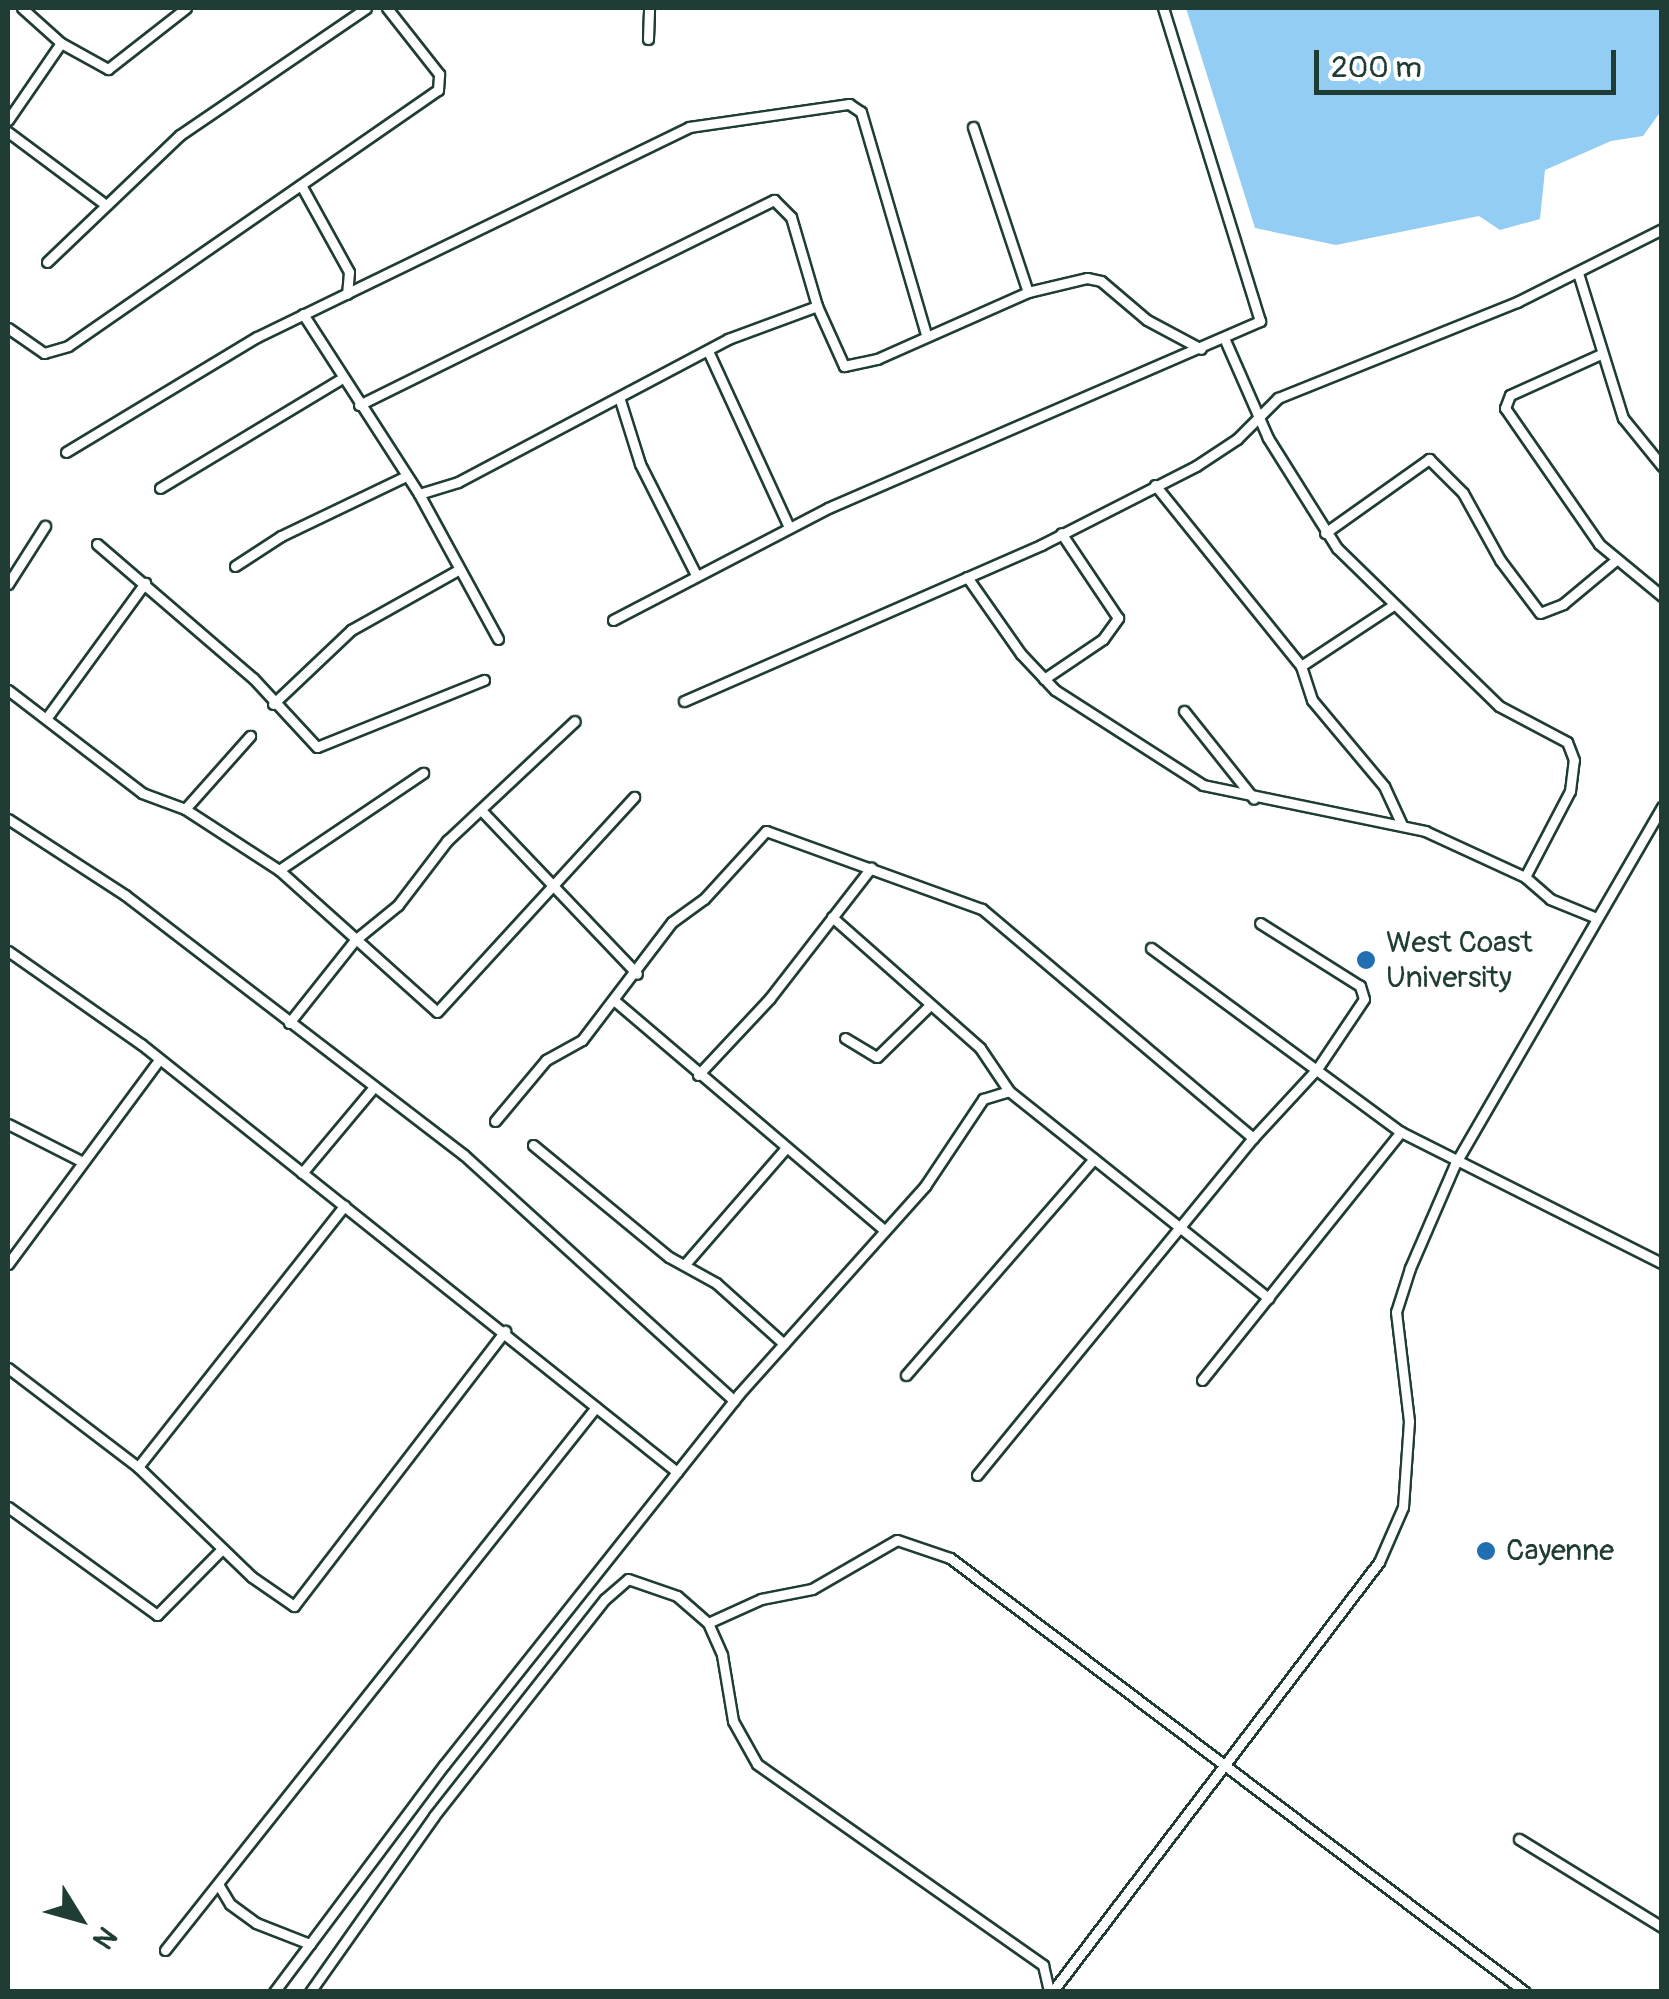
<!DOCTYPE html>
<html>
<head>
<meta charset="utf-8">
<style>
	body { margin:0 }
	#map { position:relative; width:1669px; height:1999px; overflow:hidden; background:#fff; font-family:Pangolin,sans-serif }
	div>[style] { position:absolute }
	.water>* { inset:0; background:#93cdf3 }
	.roads { filter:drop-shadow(2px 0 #1f3d34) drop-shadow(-2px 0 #1f3d34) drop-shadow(0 2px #1f3d34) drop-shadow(0 -2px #1f3d34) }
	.minor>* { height:9px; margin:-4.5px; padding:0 4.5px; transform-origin:4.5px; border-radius:4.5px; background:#fff }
	.dots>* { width:28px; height:28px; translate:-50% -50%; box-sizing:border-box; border:5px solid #fff; border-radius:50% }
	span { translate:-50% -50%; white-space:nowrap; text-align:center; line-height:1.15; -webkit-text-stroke:8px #fff; paint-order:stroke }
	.poi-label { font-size:30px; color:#1f3d34 }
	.left { translate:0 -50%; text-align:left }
	.frame { position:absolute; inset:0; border:10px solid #1f3d34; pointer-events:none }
	.north { position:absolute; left:30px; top:1869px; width:100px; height:100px; -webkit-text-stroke:8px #fff; paint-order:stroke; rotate:127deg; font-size:28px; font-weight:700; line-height:40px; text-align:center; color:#1f3d34 }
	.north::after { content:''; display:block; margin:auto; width:35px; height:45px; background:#1f3d34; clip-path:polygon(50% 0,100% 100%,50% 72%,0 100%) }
	.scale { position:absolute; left:1314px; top:50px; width:302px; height:45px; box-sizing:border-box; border:5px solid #1f3d34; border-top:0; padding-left:12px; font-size:30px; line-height:35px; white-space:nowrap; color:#1f3d34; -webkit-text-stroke:8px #fff; paint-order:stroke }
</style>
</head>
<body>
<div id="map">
	<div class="water">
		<i style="clip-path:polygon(1186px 8px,1661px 8px,1661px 111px,1643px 136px,1611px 141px,1545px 170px,1540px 219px,1500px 230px,1479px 216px,1336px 245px,1255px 228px)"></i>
	</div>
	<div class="roads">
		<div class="minor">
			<i style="left:22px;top:8px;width:52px;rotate:41.9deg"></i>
			<i style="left:61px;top:43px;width:54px;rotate:29deg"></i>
			<i style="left:108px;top:69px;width:99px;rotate:-38deg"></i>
			<i style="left:648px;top:39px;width:31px;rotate:-88deg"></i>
			<i style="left:8px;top:120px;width:93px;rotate:-55.5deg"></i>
			<i style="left:973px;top:127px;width:174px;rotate:71.6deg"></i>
			<i style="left:8px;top:132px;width:117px;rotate:36.7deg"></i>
			<i style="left:301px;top:185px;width:99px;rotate:61.1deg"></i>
			<i style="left:349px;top:272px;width:22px;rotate:95deg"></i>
			<i style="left:47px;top:262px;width:184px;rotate:-43.7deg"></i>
			<i style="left:180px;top:135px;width:225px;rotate:-34.3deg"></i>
			<i style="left:1578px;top:273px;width:152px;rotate:72.8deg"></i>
			<i style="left:1623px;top:418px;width:62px;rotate:50.9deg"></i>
			<i style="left:303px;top:314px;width:214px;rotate:57.2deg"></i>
			<i style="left:419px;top:494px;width:165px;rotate:61.4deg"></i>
			<i style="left:8px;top:328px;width:44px;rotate:34.8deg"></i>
			<i style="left:44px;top:353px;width:25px;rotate:-16deg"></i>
			<i style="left:68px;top:346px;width:450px;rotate:-34.7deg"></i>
			<i style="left:438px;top:90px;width:16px;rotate:-86deg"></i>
			<i style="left:439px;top:74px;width:84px;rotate:-128.2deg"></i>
			<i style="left:708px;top:351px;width:194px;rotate:65.3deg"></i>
			<i style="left:1601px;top:354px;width:100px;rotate:155.7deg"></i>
			<i style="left:1510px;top:395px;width:14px;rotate:111deg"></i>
			<i style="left:1505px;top:408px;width:165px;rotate:55.3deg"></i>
			<i style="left:1599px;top:544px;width:82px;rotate:39.5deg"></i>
			<i style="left:620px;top:400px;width:67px;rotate:72.6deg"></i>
			<i style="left:640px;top:464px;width:122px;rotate:63.2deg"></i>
			<i style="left:359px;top:405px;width:463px;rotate:-26.3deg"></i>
			<i style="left:774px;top:200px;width:24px;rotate:45deg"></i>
			<i style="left:791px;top:217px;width:93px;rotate:73.7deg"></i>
			<i style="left:817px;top:306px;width:66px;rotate:65.8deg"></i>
			<i style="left:844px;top:366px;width:34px;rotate:-12deg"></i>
			<i style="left:877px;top:359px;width:165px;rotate:-23.9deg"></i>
			<i style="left:1028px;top:292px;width:61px;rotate:-13.3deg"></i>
			<i style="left:1087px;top:278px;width:14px;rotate:12deg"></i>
			<i style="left:1101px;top:281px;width:60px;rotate:40.3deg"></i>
			<i style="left:1147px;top:320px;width:61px;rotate:28.2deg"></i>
			<i style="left:66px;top:452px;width:223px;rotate:-31.1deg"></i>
			<i style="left:257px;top:337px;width:480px;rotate:-25.9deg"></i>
			<i style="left:689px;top:127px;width:162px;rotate:-8.2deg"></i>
			<i style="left:849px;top:104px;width:14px;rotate:34deg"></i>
			<i style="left:861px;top:112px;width:232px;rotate:73.7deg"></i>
			<i style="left:1155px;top:485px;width:233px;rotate:51.1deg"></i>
			<i style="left:1301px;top:666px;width:36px;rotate:72deg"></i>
			<i style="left:1312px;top:700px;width:112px;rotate:50.1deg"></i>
			<i style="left:1384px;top:786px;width:43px;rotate:65.2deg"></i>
			<i style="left:160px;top:488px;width:209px;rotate:-31.1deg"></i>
			<i style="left:419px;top:494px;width:41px;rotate:-17.1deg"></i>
			<i style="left:458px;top:482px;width:306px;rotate:-27.9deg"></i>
			<i style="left:728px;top:339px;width:95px;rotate:-20.3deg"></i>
			<i style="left:1325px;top:533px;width:128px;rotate:-35.4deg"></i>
			<i style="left:1429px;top:459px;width:48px;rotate:45deg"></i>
			<i style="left:1463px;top:493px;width:77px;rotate:61.1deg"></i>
			<i style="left:1500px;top:560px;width:66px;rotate:53deg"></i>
			<i style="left:1540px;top:613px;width:25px;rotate:-21deg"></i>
			<i style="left:1563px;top:604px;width:70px;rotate:-39.8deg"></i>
			<i style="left:97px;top:544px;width:206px;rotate:40.7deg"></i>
			<i style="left:253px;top:678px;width:94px;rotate:47.2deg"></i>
			<i style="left:317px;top:747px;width:180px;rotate:-21.9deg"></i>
			<i style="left:235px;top:566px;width:55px;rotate:-33.1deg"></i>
			<i style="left:281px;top:536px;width:139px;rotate:-25.6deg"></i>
			<i style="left:967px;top:577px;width:94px;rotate:55deg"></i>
			<i style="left:1021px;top:654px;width:50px;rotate:46.6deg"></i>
			<i style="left:1055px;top:690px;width:176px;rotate:32.7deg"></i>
			<i style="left:1203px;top:785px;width:227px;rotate:11.7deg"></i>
			<i style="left:1425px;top:831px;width:110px;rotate:24.7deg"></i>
			<i style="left:1525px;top:877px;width:97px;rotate:-62.4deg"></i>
			<i style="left:1570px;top:791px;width:31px;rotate:-83deg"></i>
			<i style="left:1574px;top:760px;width:19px;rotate:-111deg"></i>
			<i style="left:1567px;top:742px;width:77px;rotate:-152.1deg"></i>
			<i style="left:1499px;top:706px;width:226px;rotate:-135.7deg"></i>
			<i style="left:1337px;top:548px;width:130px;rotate:-122.1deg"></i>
			<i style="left:1268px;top:438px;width:107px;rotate:-113.7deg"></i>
			<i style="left:8px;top:584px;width:69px;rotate:-57.5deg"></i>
			<i style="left:613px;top:620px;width:242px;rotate:-27.5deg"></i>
			<i style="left:828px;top:508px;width:471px;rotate:-23.4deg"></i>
			<i style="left:1260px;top:321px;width:328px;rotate:-107.2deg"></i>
			<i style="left:1301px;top:666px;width:109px;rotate:-33.4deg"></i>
			<i style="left:1044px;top:679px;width:71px;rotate:-34.1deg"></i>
			<i style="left:1103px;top:639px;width:26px;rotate:-54deg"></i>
			<i style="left:1118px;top:618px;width:102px;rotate:-123.8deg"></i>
			<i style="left:8px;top:690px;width:169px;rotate:37.5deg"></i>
			<i style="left:142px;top:793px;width:46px;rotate:20.4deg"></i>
			<i style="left:185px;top:809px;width:112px;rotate:33deg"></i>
			<i style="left:279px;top:870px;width:212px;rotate:41.9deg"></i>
			<i style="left:437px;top:1012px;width:292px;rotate:-47.5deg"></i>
			<i style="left:684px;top:701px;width:390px;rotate:-23.6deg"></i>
			<i style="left:1041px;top:545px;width:174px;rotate:-27deg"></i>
			<i style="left:1196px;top:466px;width:49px;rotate:-33.4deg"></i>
			<i style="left:1237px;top:439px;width:58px;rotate:-45deg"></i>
			<i style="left:1278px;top:398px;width:258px;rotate:-21.9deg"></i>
			<i style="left:1517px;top:302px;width:162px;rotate:-26.7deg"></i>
			<i style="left:273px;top:704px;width:108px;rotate:-43.5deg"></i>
			<i style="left:351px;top:630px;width:123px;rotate:-29.3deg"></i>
			<i style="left:1184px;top:711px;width:112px;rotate:51.5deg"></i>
			<i style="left:48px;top:716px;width:165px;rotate:-53.9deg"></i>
			<i style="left:185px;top:809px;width:98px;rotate:-48.3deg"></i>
			<i style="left:481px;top:810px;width:226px;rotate:46.4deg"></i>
			<i style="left:8px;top:819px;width:140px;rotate:33deg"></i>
			<i style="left:125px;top:895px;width:427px;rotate:37.5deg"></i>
			<i style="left:464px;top:1155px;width:365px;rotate:42.3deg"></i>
			<i style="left:279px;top:870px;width:174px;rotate:-34deg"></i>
			<i style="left:1525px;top:877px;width:33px;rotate:41deg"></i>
			<i style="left:1550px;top:899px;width:48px;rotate:22.2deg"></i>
			<i style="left:832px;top:917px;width:198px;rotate:41.5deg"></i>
			<i style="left:980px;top:1048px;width:52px;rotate:56deg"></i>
			<i style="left:1009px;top:1091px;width:332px;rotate:38.6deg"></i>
			<i style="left:1151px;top:948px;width:310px;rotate:36.4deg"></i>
			<i style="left:8px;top:951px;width:162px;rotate:35deg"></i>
			<i style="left:141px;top:1044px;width:686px;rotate:38.61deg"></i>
			<i style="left:615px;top:1001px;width:352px;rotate:40.4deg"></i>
			<i style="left:289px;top:1023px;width:106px;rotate:-51.5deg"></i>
			<i style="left:355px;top:940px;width:55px;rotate:-39.1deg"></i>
			<i style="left:398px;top:905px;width:81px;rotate:-52.6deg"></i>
			<i style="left:447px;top:841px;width:175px;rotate:-43.2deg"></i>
			<i style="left:845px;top:1038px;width:37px;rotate:31deg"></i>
			<i style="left:877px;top:1057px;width:71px;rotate:-44.4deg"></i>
			<i style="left:698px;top:1075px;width:105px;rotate:-46.9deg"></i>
			<i style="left:770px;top:998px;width:165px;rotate:-52.2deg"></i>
			<i style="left:495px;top:1121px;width:80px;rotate:-50.1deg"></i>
			<i style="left:546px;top:1060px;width:41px;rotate:-29.1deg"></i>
			<i style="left:582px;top:1040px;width:148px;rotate:-52.7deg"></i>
			<i style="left:672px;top:922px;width:39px;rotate:-36deg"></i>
			<i style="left:704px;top:899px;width:92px;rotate:-47.6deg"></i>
			<i style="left:766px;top:831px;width:230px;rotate:19.9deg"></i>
			<i style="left:982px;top:909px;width:355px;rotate:40.2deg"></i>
			<i style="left:8px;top:1124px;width:84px;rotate:26.9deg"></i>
			<i style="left:533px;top:1145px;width:176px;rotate:39.5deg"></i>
			<i style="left:669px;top:1257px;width:54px;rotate:29deg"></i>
			<i style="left:716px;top:1283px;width:91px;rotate:41.9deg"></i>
			<i style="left:302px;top:1173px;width:112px;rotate:-50.1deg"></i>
			<i style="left:686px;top:1263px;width:151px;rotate:-49deg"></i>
			<i style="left:8px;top:1264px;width:252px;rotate:-53.5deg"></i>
			<i style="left:8px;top:1368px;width:163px;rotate:37.3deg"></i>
			<i style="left:138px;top:1467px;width:158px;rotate:44deg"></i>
			<i style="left:252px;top:1577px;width:51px;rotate:34.6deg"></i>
			<i style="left:294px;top:1606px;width:347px;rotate:-52.5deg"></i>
			<i style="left:906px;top:1375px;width:286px;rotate:-49deg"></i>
			<i style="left:1202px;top:1380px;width:318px;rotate:-51.3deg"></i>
			<i style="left:1401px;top:1132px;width:292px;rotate:26.7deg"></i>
			<i style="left:138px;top:1467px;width:333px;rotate:-51.7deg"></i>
			<i style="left:977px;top:1475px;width:436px;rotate:-50.7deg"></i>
			<i style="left:1253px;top:1138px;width:94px;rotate:-47.2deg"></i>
			<i style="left:1317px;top:1069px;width:84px;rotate:-56.1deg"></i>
			<i style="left:1364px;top:999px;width:14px;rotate:-107deg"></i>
			<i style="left:1360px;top:986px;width:118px;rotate:-147.8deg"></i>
			<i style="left:8px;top:1507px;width:184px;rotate:35.9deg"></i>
			<i style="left:157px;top:1615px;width:93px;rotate:-45.4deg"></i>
			<i style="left:708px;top:1623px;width:58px;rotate:-24.4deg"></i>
			<i style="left:761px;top:1599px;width:52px;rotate:-11.1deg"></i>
			<i style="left:812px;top:1589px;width:98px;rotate:-30deg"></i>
			<i style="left:897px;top:1540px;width:56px;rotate:18.8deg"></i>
			<i style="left:950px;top:1558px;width:720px;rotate:37.04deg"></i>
			<i style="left:1519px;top:1839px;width:168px;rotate:31.6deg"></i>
			<i style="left:218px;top:1884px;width:23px;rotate:59deg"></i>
			<i style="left:230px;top:1904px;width:32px;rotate:36deg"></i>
			<i style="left:256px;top:1923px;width:58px;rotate:21.3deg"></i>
			<i style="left:165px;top:1950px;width:693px;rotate:-51.56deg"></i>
			<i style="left:274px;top:1992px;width:284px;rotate:-53.2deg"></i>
			<i style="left:444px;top:1765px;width:474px;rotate:-51.5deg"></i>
			<i style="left:739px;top:1394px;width:279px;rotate:-48.2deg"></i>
			<i style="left:925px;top:1186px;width:105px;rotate:-56.3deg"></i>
			<i style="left:983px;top:1099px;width:27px;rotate:-17deg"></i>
			<i style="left:310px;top:1992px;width:215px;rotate:-54.8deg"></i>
			<i style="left:434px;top:1816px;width:276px;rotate:-51.8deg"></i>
			<i style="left:605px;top:1599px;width:30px;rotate:-41deg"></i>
			<i style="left:628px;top:1579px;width:52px;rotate:19.1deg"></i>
			<i style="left:677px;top:1596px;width:41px;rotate:41.1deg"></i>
			<i style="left:708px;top:1623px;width:35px;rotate:66deg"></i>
			<i style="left:722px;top:1655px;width:67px;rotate:80.5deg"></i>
			<i style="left:733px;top:1721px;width:49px;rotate:60.8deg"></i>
			<i style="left:757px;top:1764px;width:350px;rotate:35.1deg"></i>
			<i style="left:1043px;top:1965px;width:28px;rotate:77deg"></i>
			<i style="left:1052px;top:1992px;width:540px;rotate:-52.75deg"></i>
			<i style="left:1379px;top:1562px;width:60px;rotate:-66.4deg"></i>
			<i style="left:1403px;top:1507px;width:86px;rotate:-86deg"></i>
			<i style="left:1409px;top:1421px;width:110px;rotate:-96.8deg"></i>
			<i style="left:1396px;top:1312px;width:46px;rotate:-72.3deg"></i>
			<i style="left:1410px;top:1268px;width:113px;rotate:-66.6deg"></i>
			<i style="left:1455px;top:1164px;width:413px;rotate:-59.9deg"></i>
		</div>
	</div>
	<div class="dots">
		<i style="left:1366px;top:960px;background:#1f6fb2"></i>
		<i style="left:1486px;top:1551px;background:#1f6fb2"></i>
	</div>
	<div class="poi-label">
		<span class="left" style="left:1386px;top:960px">West Coast<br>University</span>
		<span class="left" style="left:1506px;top:1551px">Cayenne</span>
	</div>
	<div class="frame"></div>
	<div class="north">N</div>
	<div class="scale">200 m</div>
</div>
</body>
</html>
